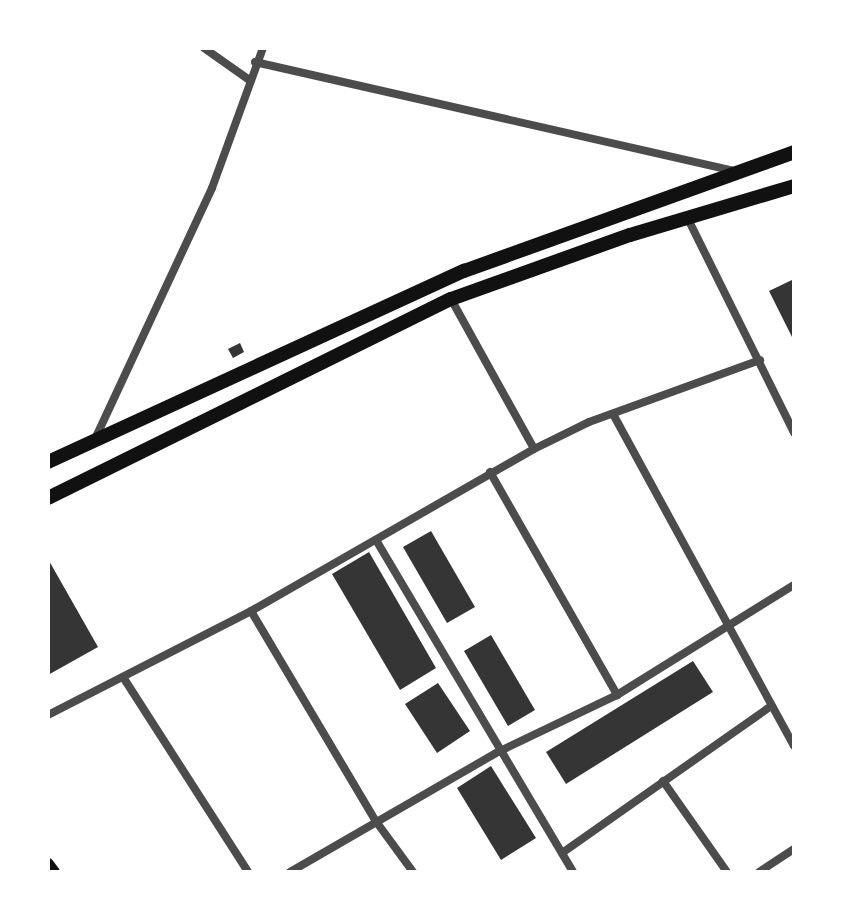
<!DOCTYPE html>
<html>
<head>
<meta charset="utf-8">
<style>
	body { margin:0 }
	#map { position:relative; width:842px; height:920px; overflow:hidden; background:#fff; font-family:"Space Grotesk",sans-serif }
	div>[style] { position:absolute }
	.building>* { inset:0; background:#353535 }
	.minor>* { height:8px; margin:-4px; padding:0 4px; transform-origin:4px; border-radius:4px; background:#4c4c4c }
	.secondary>* { height:12px; margin:-6px; padding:0 6px; transform-origin:6px; border-radius:6px; background:#111 }
	.primary>* { height:14px; margin:-7px; padding:0 7px; transform-origin:7px; border-radius:7px; background:#111 }
	span { translate:-50% -50%; white-space:nowrap; text-align:center; line-height:1.15; -webkit-text-stroke:6px #fff; paint-order:stroke }
	.frame { position:absolute; inset:0; border:50px solid #fff; pointer-events:none }
</style>
</head>
<body>
<div id="map">
	<div class="building">
		<i style="clip-path:polygon(794px 279px,794px 341px,769px 291px)"></i>
		<i style="clip-path:polygon(240px 343px,244px 352px,233px 358px,228px 349px)"></i>
		<i style="clip-path:polygon(431px 531px,475px 607px,447px 623px,403px 547px)"></i>
		<i style="clip-path:polygon(369px 552px,436px 668px,400px 690px,332px 574px)"></i>
		<i style="clip-path:polygon(48px 559px,98px 647px,48px 675px)"></i>
		<i style="clip-path:polygon(491px 635px,535px 710px,508px 726px,464px 651px)"></i>
		<i style="clip-path:polygon(693px 661px,713px 692px,566px 784px,546px 752px)"></i>
		<i style="clip-path:polygon(438px 683px,470px 731px,437px 753px,405px 704px)"></i>
		<i style="clip-path:polygon(491px 766px,536px 838px,501px 860px,457px 788px)"></i>
	</div>
	<div class="minor">
		<i style="left:204px;top:48px;width:54px;rotate:35.2deg"></i>
		<i style="left:255px;top:62px;width:490px;rotate:12.8deg"></i>
		<i style="left:687px;top:217px;width:241px;rotate:63.6deg"></i>
		<i style="left:451px;top:299px;width:171px;rotate:61deg"></i>
		<i style="left:613px;top:414px;width:378px;rotate:61.4deg"></i>
		<i style="left:95px;top:439px;width:277px;rotate:-65deg"></i>
		<i style="left:212px;top:188px;width:149px;rotate:-70deg"></i>
		<i style="left:490px;top:472px;width:257px;rotate:60.3deg"></i>
		<i style="left:376px;top:540px;width:386px;rotate:59.3deg"></i>
		<i style="left:251px;top:611px;width:243px;rotate:59.3deg"></i>
		<i style="left:375px;top:820px;width:64px;rotate:53.8deg"></i>
		<i style="left:123px;top:677px;width:232px;rotate:57.3deg"></i>
		<i style="left:48px;top:715px;width:228px;rotate:-27.1deg"></i>
		<i style="left:251px;top:611px;width:326px;rotate:-29.8deg"></i>
		<i style="left:534px;top:449px;width:61px;rotate:-26.1deg"></i>
		<i style="left:589px;top:422px;width:182px;rotate:-19.9deg"></i>
		<i style="left:663px;top:781px;width:111px;rotate:54.9deg"></i>
		<i style="left:562px;top:853px;width:256px;rotate:-35.1deg"></i>
		<i style="left:290px;top:872px;width:242px;rotate:-30deg"></i>
		<i style="left:500px;top:751px;width:130px;rotate:-25.6deg"></i>
		<i style="left:617px;top:695px;width:208px;rotate:-31.9deg"></i>
		<i style="left:759px;top:872px;width:42px;rotate:-33.3deg"></i>
	</div>
	<div class="secondary">
		<i style="left:48px;top:864px;width:10px;rotate:53deg"></i>
	</div>
	<div class="primary">
		<i style="left:48px;top:462px;width:458px;rotate:-24.7deg"></i>
		<i style="left:464px;top:271px;width:351px;rotate:-19.8deg"></i>
		<i style="left:48px;top:498px;width:449px;rotate:-26.3deg"></i>
		<i style="left:451px;top:299px;width:190px;rotate:-19.7deg"></i>
		<i style="left:630px;top:235px;width:171px;rotate:-16.6deg"></i>
	</div>
	<div class="frame"></div>
</div>
</body>
</html>
